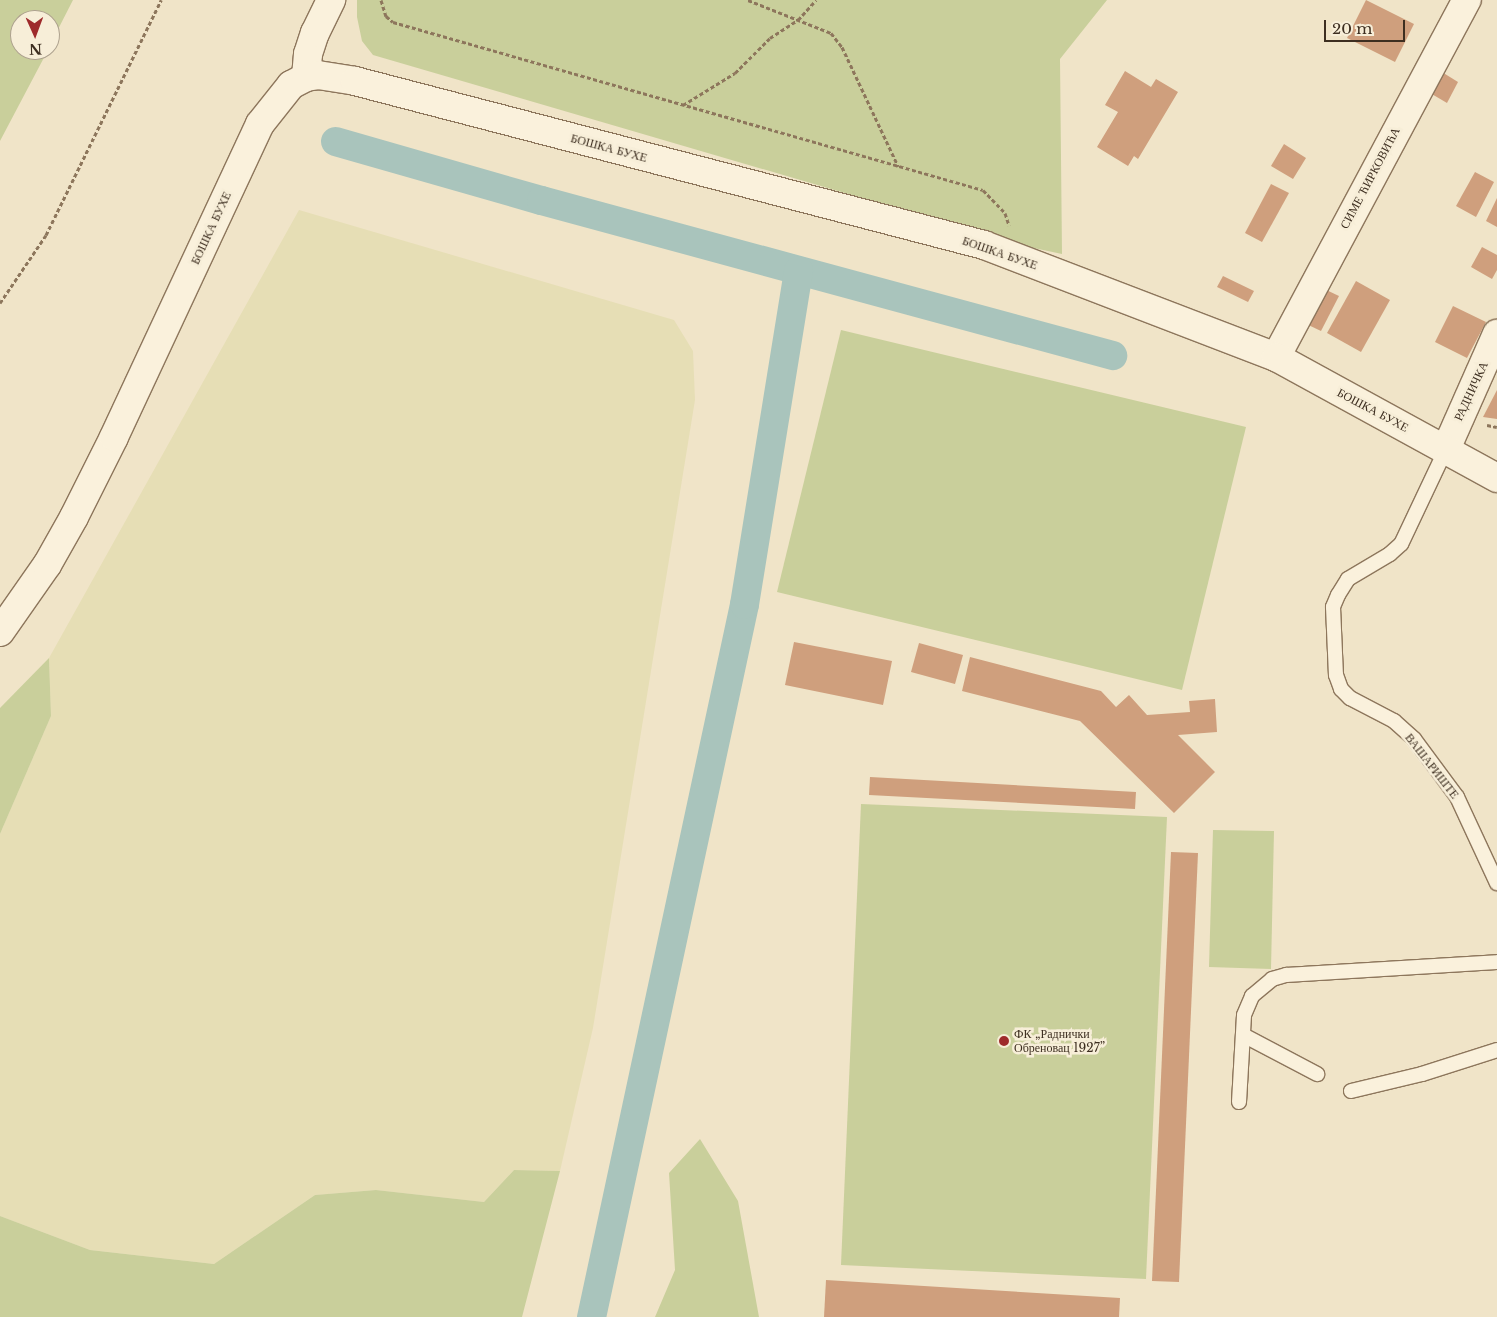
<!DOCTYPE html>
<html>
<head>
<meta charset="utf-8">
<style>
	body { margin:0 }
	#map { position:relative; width:1497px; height:1317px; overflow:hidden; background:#f0e4c8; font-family:"Libre Baskerville",serif }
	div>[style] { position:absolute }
	.farmland>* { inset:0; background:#e6deb5 }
	.green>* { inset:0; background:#c9cf9b }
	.canal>* { height:29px; margin:-14.5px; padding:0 14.5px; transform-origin:14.5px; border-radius:14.5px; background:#a9c4bc }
	.building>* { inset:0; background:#cf9f7d }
	.path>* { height:3px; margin-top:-1.5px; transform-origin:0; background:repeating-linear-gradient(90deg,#8d765c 0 4px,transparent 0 6.5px) }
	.roads { filter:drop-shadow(1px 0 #8d765c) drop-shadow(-1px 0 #8d765c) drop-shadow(0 1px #8d765c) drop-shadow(0 -1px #8d765c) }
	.lane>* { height:14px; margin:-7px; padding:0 7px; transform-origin:7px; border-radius:7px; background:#faf1dc }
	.street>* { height:28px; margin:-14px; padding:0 14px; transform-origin:14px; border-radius:14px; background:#faf1dc }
	.secondary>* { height:28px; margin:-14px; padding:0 14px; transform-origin:14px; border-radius:14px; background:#faf1dc }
	.dots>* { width:14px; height:14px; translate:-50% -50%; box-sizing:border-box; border:2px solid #f7eed8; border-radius:50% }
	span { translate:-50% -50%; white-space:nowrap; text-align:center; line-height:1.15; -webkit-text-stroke:5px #f7eed8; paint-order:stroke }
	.street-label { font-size:12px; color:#3d2e20 }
	.poi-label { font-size:12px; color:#3d2e20 }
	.left { translate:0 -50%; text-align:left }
	.north { position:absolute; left:10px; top:10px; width:50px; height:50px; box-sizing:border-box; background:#f7eed8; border:1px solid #ada18e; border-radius:50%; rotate:178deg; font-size:14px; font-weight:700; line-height:20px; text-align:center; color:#3d2e20 }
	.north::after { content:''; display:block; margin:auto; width:18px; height:22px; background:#9e2a2b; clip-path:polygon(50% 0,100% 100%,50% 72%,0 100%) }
	.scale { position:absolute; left:1324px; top:20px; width:81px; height:22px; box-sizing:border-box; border:2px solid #3d2e20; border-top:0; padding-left:6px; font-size:15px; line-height:18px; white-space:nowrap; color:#3d2e20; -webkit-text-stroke:4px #f7eed8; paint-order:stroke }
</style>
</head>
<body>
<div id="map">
	<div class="farmland">
		<i style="clip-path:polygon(299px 210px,674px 320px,693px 351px,695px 400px,593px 1028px,560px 1171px,514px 1170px,484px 1202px,376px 1190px,315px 1195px,214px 1264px,90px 1250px,0 1216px,0 834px,51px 716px,49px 658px)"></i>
	</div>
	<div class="green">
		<i style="clip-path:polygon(0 0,73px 0,50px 45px,50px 20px,20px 20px,20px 50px,48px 50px,0 141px)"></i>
		<i style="clip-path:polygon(357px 0,1107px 0,1060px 59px,1062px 254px,1029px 247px,373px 55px,362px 41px,357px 17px)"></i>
		<i style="clip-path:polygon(841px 330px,1246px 427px,1182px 690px,777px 592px)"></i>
		<i style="clip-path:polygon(49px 658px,51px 716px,0 834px,0 708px)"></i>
		<i style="clip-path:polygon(861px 804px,1167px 817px,1146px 1279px,841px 1265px)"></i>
		<i style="clip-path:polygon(1213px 830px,1274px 831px,1271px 969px,1209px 967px)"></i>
		<i style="clip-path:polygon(700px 1139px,738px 1201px,759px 1317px,655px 1317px,675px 1270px,669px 1173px)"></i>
		<i style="clip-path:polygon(514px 1170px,560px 1171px,522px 1317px,0 1317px,0 1216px,90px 1250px,214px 1264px,315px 1195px,376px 1190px,484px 1202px)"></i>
	</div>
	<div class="canal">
		<i style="left:335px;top:141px;width:214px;rotate:16deg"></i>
		<i style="left:541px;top:200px;width:592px;rotate:15.19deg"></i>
		<i style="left:591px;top:1317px;width:729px;rotate:-77.89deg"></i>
		<i style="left:744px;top:604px;width:338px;rotate:-80.8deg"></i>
	</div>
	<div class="building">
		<i style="clip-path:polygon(1366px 0,1414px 24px,1395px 62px,1347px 38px)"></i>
		<i style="clip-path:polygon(1437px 69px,1458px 82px,1447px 103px,1425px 90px)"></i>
		<i style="clip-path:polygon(1125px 71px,1151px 87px,1156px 79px,1178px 92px,1138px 159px,1134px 156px,1128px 166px,1097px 147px,1118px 112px,1105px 105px)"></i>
		<i style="clip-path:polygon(1284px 144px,1306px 158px,1293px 179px,1271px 166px)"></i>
		<i style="clip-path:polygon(1475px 172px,1494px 182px,1476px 217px,1456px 206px)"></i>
		<i style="clip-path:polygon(1271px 184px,1289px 193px,1262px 242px,1245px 233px)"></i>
		<i style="clip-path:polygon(1497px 198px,1497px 227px,1486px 221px)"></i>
		<i style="clip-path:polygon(1482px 247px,1497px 255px,1497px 270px,1492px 279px,1471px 267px)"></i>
		<i style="clip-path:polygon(1223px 276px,1254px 291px,1248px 302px,1217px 287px)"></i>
		<i style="clip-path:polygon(1356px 281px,1390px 300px,1361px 352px,1327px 333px)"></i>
		<i style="clip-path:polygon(1320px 287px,1339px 296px,1321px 331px,1302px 322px)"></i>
		<i style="clip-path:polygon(1453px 306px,1486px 322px,1467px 358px,1435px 342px)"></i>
		<i style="clip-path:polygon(1497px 390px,1497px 419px,1483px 417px)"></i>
		<i style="clip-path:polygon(794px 642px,892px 661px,883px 705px,785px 685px)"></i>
		<i style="clip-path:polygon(919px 643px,963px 655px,955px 684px,911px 672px)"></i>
		<i style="clip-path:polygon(970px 657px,1101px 691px,1116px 707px,1129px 695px,1147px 715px,1190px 712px,1189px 701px,1215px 699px,1217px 732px,1178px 735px,1215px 772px,1174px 813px,1080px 721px,962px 691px)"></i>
		<i style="clip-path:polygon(870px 777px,1136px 792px,1135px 809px,869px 795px)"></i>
		<i style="clip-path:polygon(1171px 852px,1198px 853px,1179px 1282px,1152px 1281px)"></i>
		<i style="clip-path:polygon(826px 1280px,1120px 1298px,1119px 1317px,824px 1317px)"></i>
	</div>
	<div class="path">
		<i style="left:381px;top:0;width:17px;rotate:73deg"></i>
		<i style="left:386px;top:16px;width:9px;rotate:41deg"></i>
		<i style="left:393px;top:22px;width:613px;rotate:15.89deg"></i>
		<i style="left:983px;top:190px;width:32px;rotate:46deg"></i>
		<i style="left:1005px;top:213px;width:13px;rotate:72deg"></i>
		<i style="left:748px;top:0;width:89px;rotate:21.7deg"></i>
		<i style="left:831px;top:33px;width:18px;rotate:52deg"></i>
		<i style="left:842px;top:47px;width:132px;rotate:64.8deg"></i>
		<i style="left:683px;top:105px;width:61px;rotate:-31.6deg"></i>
		<i style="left:735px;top:73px;width:49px;rotate:-45deg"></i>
		<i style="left:770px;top:38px;width:33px;rotate:-33deg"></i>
		<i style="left:798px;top:20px;width:27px;rotate:-48deg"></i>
		<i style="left:0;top:303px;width:82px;rotate:-55.9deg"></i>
		<i style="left:46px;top:235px;width:262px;rotate:-63.9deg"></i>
		<i style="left:1487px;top:425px;width:10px;rotate:11deg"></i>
	</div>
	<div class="roads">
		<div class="lane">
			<i style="left:1446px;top:449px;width:105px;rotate:115.3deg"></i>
			<i style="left:1401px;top:544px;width:15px;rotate:138deg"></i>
			<i style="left:1390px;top:554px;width:49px;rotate:149.2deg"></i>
			<i style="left:1348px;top:579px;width:19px;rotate:122deg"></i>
			<i style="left:1338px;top:595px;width:13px;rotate:113deg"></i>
			<i style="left:1333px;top:607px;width:68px;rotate:87.5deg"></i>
			<i style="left:1336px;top:675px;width:15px;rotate:70deg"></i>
			<i style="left:1341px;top:689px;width:13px;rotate:45deg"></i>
			<i style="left:1350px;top:698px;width:50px;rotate:27.6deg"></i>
			<i style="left:1394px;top:721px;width:27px;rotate:42deg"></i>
			<i style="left:1414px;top:739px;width:72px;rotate:53.4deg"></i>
			<i style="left:1457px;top:797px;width:95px;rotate:65.1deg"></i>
			<i style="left:1243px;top:1035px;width:84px;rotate:27.8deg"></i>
			<i style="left:1351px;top:1091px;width:73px;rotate:-13.5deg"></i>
			<i style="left:1422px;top:1074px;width:79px;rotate:-17.7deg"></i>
			<i style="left:1239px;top:1102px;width:87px;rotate:-86.7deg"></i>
			<i style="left:1244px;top:1015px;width:21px;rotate:-67deg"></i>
			<i style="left:1252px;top:996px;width:26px;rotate:-40deg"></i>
			<i style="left:1272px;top:979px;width:15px;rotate:-16deg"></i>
			<i style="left:1286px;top:975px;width:211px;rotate:-3.5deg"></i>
		</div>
		<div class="street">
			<i style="left:306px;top:77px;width:23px;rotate:-85deg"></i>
			<i style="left:308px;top:54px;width:22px;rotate:-72deg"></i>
			<i style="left:315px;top:33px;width:37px;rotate:-64deg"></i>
			<i style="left:1276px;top:357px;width:405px;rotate:-61.9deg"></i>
			<i style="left:1446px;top:449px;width:126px;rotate:-66.1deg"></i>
		</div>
		<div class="secondary">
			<i style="left:0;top:632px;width:82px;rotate:-55deg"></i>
			<i style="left:47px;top:565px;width:55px;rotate:-60.6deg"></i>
			<i style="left:74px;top:517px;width:89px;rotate:-63.4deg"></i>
			<i style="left:114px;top:437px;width:345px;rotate:-65deg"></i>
			<i style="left:260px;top:124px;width:50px;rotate:-51.5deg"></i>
			<i style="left:291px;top:85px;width:17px;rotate:-28deg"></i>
			<i style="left:306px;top:77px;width:12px;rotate:-9deg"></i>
			<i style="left:318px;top:75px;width:37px;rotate:9deg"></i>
			<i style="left:355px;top:81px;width:650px;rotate:14.61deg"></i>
			<i style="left:984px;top:245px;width:313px;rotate:21deg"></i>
			<i style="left:1276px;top:357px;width:252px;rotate:28.7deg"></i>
		</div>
	</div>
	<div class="dots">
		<i style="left:1004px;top:1041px;background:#9e2a2b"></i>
	</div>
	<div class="street-label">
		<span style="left:609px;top:148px;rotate:15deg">БОШКА БУХЕ</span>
		<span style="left:1370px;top:178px;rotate:-62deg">СИМЕ ЋИРКОВИЋА</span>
		<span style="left:211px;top:228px;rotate:-65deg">БОШКА БУХЕ</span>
		<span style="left:1000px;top:253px;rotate:19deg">БОШКА БУХЕ</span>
		<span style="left:1471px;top:391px;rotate:-65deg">РАДНИЧКА</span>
		<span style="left:1373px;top:410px;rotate:28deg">БОШКА БУХЕ</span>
		<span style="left:1432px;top:766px;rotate:52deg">ВАШАРИШТЕ</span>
	</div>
	<div class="poi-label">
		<span class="left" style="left:1014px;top:1041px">ФК „Раднички<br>Обреновац 1927”</span>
	</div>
	<div class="north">N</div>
	<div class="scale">20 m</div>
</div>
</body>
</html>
